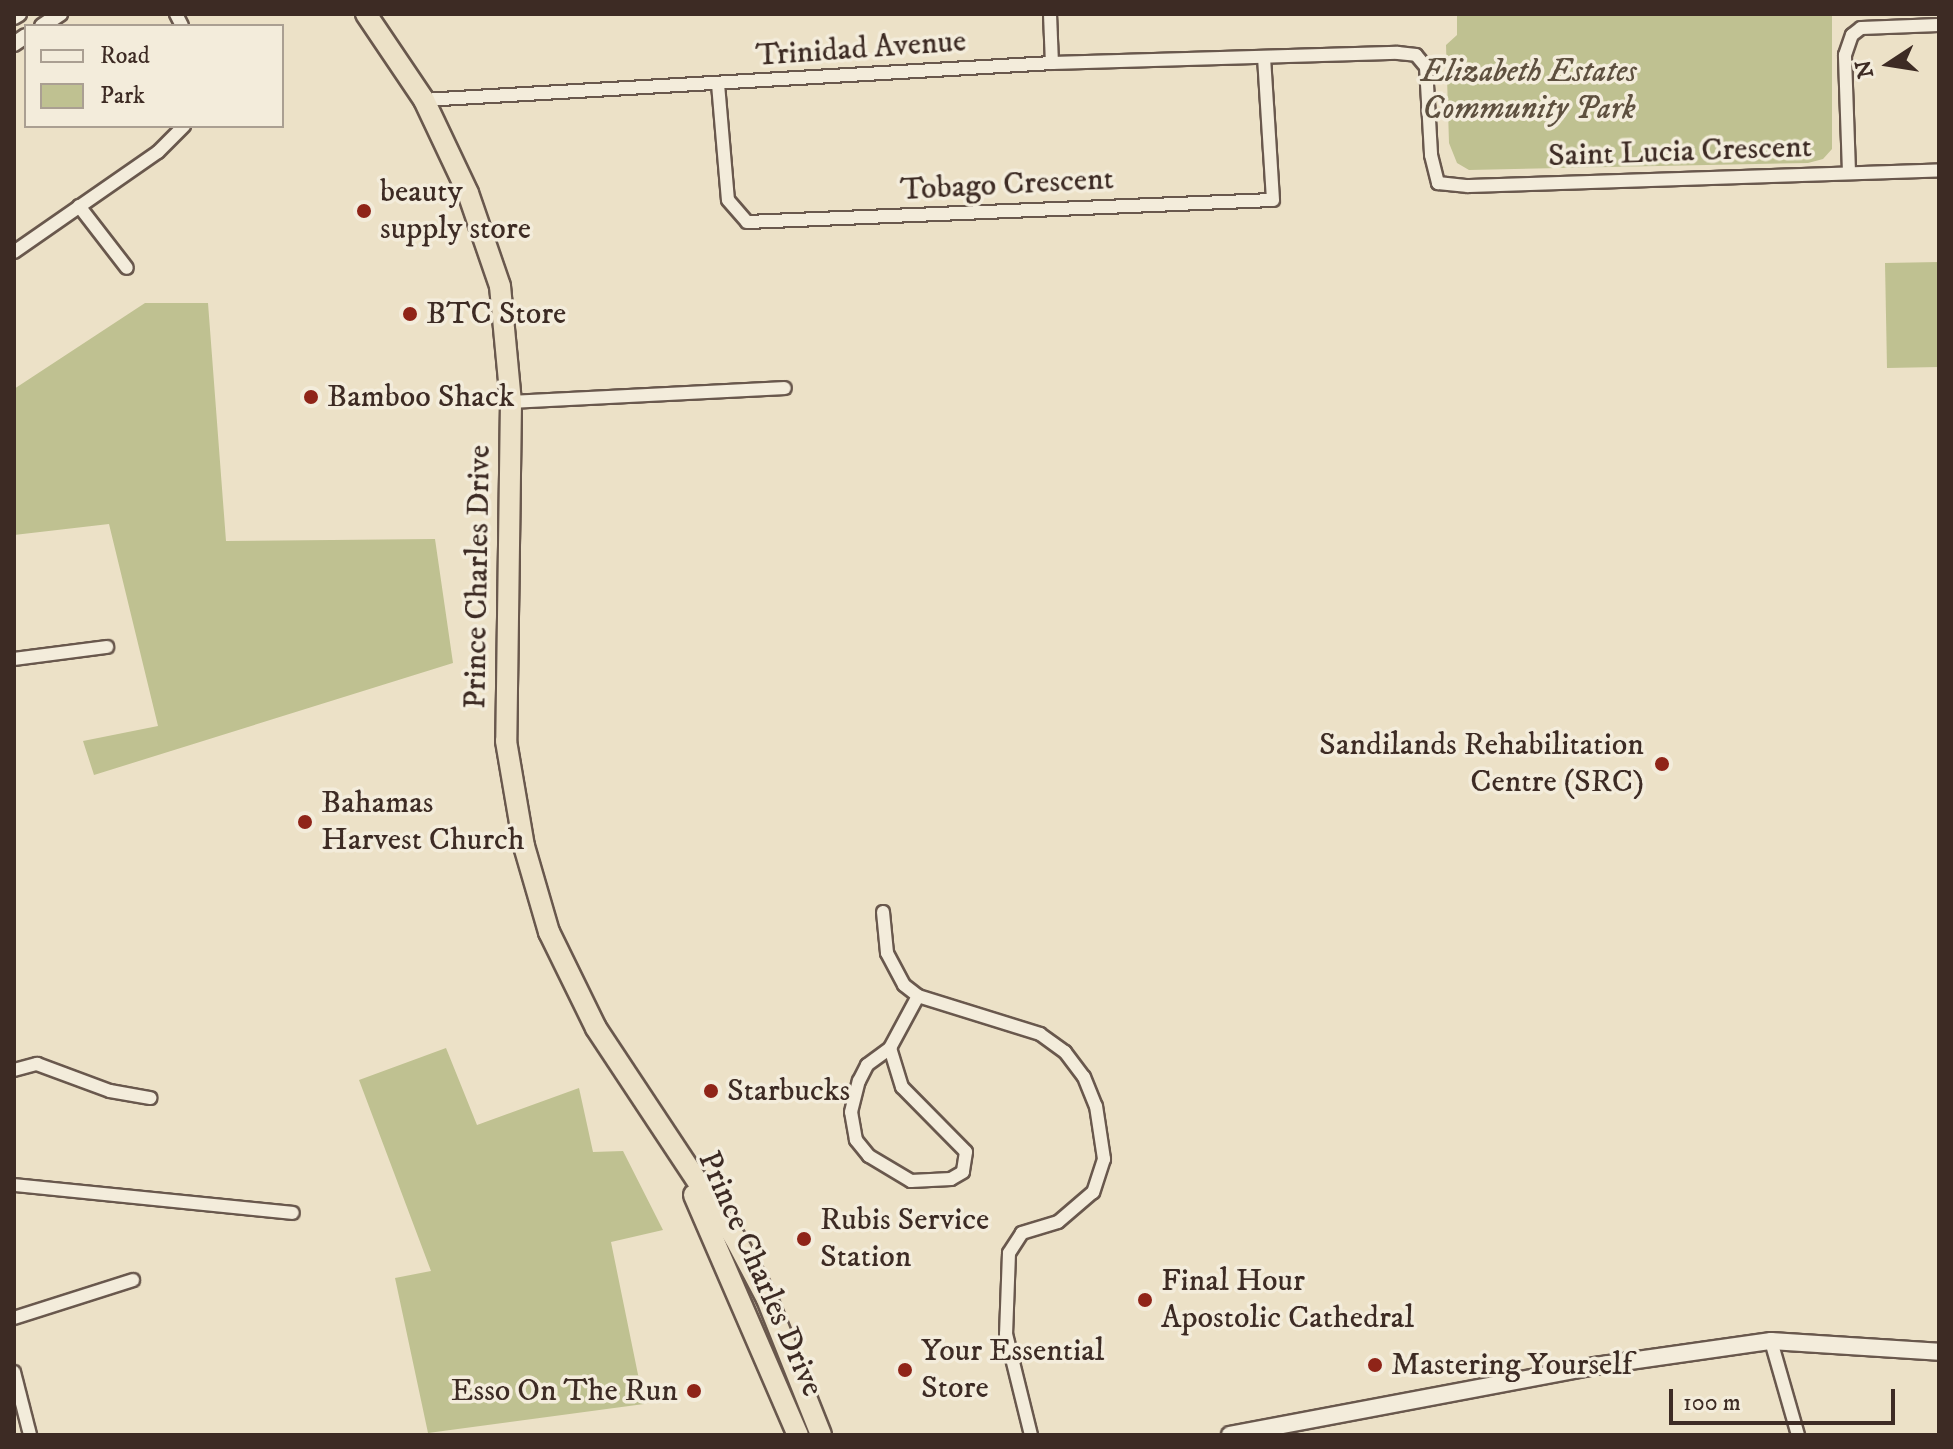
<!DOCTYPE html>
<html>
<head>
<meta charset="utf-8">
<style>
	body { margin:0 }
	#map { position:relative; width:1953px; height:1449px; overflow:hidden; background:#ece1c7; font-family:"IM FELL DW Pica",serif }
	div>[style] { position:absolute }
	.green>* { inset:0; background:#bfc191 }
	.roads { filter:drop-shadow(2px 0 #69584d) drop-shadow(-2px 0 #69584d) drop-shadow(0 2px #69584d) drop-shadow(0 -2px #69584d) }
	.minor>* { height:12px; margin:-6px; padding:0 6px; transform-origin:6px; border-radius:6px; background:#f3ecdb }
	.tertiary>* { height:14px; margin:-7px; padding:0 7px; transform-origin:7px; border-radius:7px; background:#f3ecdb }
	.secondary>* { height:16px; margin:-8px; padding:0 8px; transform-origin:8px; border-radius:8px; background:#f3ecdb }
	.trunk>* { height:20px; margin:-10px; padding:0 10px; transform-origin:10px; border-radius:10px; background:#ece1c7 }
	.dots>* { width:22px; height:22px; translate:-50% -50%; box-sizing:border-box; border:4px solid #f3ecdb; border-radius:50% }
	span { translate:-50% -50%; white-space:nowrap; text-align:center; line-height:1.15; -webkit-text-stroke:7px #f3ecdb; paint-order:stroke }
	.street-label { font-size:32px; color:#3d2b24 }
	.park-label { font-size:32px; color:#5e503f; font-style:italic }
	.poi-label { font-size:32px; color:#3d2b24 }
	.left { translate:0 -50%; text-align:left }
	.right { translate:-100% -50%; text-align:right }
	.frame { position:absolute; inset:0; border:16px solid #3d2b24; pointer-events:none }
	.legend { position:absolute; left:24px; top:24px; width:260px; height:104px; box-sizing:border-box; background:#f3ecdb; border:2px solid #aa9f92; margin:0; padding:10px 14px; list-style:none; font-size:24px; color:#3d2b24 }
	.legend li { display:flex; align-items:center; gap:16px; height:40px }
	.legend b { width:40px; border:2px solid #aa9f92 }
	.north { position:absolute; left:1849px; top:24px; width:80px; height:80px; -webkit-text-stroke:6px #f3ecdb; paint-order:stroke; rotate:258deg; font-size:22px; font-weight:700; line-height:32px; text-align:center; color:#3d2b24 }
	.north::after { content:''; display:block; margin:auto; width:28px; height:36px; background:#3d2b24; clip-path:polygon(50% 0,100% 100%,50% 72%,0 100%) }
	.scale { position:absolute; left:1669px; top:1389px; width:226px; height:36px; box-sizing:border-box; border:4px solid #3d2b24; border-top:0; padding-left:10px; font-size:24px; line-height:28px; white-space:nowrap; color:#3d2b24; -webkit-text-stroke:6px #f3ecdb; paint-order:stroke }
</style>
</head>
<body>
<div id="map">
	<div class="green">
		<i style="clip-path:polygon(1457px 14px,1832px 14px,1832px 149px,1823px 159px,1808px 163px,1469px 170px,1457px 163px,1449px 143px,1446px 45px,1457px 35px)"></i>
		<i style="clip-path:polygon(1939px 262px,1939px 367px,1887px 368px,1885px 263px)"></i>
		<i style="clip-path:polygon(145px 303px,208px 303px,226px 541px,435px 539px,453px 663px,94px 775px,83px 741px,158px 726px,109px 524px,14px 535px,14px 389px)"></i>
		<i style="clip-path:polygon(446px 1048px,477px 1125px,579px 1088px,593px 1152px,623px 1151px,663px 1230px,611px 1242px,644px 1404px,428px 1433px,395px 1278px,431px 1271px,359px 1080px)"></i>
	</div>
	<div class="roads">
		<div class="minor">
			<i style="left:176px;top:14px;width:13px;rotate:63deg"></i>
			<i style="left:1050px;top:14px;width:49px;rotate:87.7deg"></i>
			<i style="left:718px;top:84px;width:116px;rotate:85.1deg"></i>
			<i style="left:728px;top:200px;width:29px;rotate:49deg"></i>
			<i style="left:747px;top:222px;width:526px;rotate:-2.4deg"></i>
			<i style="left:1273px;top:200px;width:143px;rotate:-93.6deg"></i>
			<i style="left:424px;top:100px;width:629px;rotate:-3.37deg"></i>
			<i style="left:1052px;top:63px;width:346px;rotate:-1.7deg"></i>
			<i style="left:1398px;top:53px;width:18px;rotate:6deg"></i>
			<i style="left:1416px;top:55px;width:16px;rotate:50deg"></i>
			<i style="left:1426px;top:67px;width:88px;rotate:86.7deg"></i>
			<i style="left:1431px;top:155px;width:29px;rotate:76deg"></i>
			<i style="left:1438px;top:183px;width:30px;rotate:6deg"></i>
			<i style="left:1468px;top:186px;width:471px;rotate:-1.9deg"></i>
			<i style="left:1849px;top:172px;width:117px;rotate:-92deg"></i>
			<i style="left:1845px;top:55px;width:21px;rotate:-71deg"></i>
			<i style="left:1852px;top:35px;width:11px;rotate:-38deg"></i>
			<i style="left:1861px;top:28px;width:78px;rotate:-2.2deg"></i>
			<i style="left:79px;top:206px;width:78px;rotate:52.3deg"></i>
			<i style="left:14px;top:252px;width:175px;rotate:-34.8deg"></i>
			<i style="left:158px;top:152px;width:37px;rotate:-45deg"></i>
			<i style="left:511px;top:402px;width:274px;rotate:-2.9deg"></i>
			<i style="left:14px;top:659px;width:94px;rotate:-7.4deg"></i>
			<i style="left:883px;top:912px;width:41px;rotate:84.4deg"></i>
			<i style="left:887px;top:953px;width:36px;rotate:62deg"></i>
			<i style="left:904px;top:985px;width:18px;rotate:38deg"></i>
			<i style="left:918px;top:996px;width:128px;rotate:17.3deg"></i>
			<i style="left:1040px;top:1034px;width:31px;rotate:36deg"></i>
			<i style="left:1065px;top:1052px;width:31px;rotate:53deg"></i>
			<i style="left:1084px;top:1077px;width:31px;rotate:68deg"></i>
			<i style="left:1096px;top:1106px;width:54px;rotate:81.4deg"></i>
			<i style="left:1104px;top:1159px;width:35px;rotate:108deg"></i>
			<i style="left:1093px;top:1192px;width:46px;rotate:139.4deg"></i>
			<i style="left:1058px;top:1222px;width:38px;rotate:163deg"></i>
			<i style="left:1022px;top:1233px;width:24px;rotate:123deg"></i>
			<i style="left:1009px;top:1253px;width:81px;rotate:92.1deg"></i>
			<i style="left:1006px;top:1334px;width:104px;rotate:76.1deg"></i>
			<i style="left:890px;top:1048px;width:41px;rotate:72.9deg"></i>
			<i style="left:902px;top:1087px;width:91px;rotate:45.4deg"></i>
			<i style="left:966px;top:1152px;width:20px;rotate:99deg"></i>
			<i style="left:963px;top:1172px;width:14px;rotate:150deg"></i>
			<i style="left:951px;top:1179px;width:40px;rotate:177.1deg"></i>
			<i style="left:911px;top:1181px;width:49px;rotate:-149.2deg"></i>
			<i style="left:869px;top:1156px;width:21px;rotate:-129deg"></i>
			<i style="left:856px;top:1140px;width:28px;rotate:-100deg"></i>
			<i style="left:851px;top:1112px;width:32px;rotate:-76deg"></i>
			<i style="left:859px;top:1081px;width:18px;rotate:-63deg"></i>
			<i style="left:867px;top:1065px;width:29px;rotate:-36deg"></i>
			<i style="left:890px;top:1048px;width:59px;rotate:-61.7deg"></i>
			<i style="left:14px;top:1070px;width:24px;rotate:-15deg"></i>
			<i style="left:37px;top:1064px;width:78px;rotate:20.3deg"></i>
			<i style="left:110px;top:1091px;width:41px;rotate:9.9deg"></i>
			<i style="left:14px;top:1185px;width:280px;rotate:5.7deg"></i>
			<i style="left:14px;top:1318px;width:125px;rotate:-17.7deg"></i>
			<i style="left:1771px;top:1341px;width:98px;rotate:74deg"></i>
			<i style="left:14px;top:1372px;width:65px;rotate:75.7deg"></i>
		</div>
		<div class="tertiary">
			<i style="left:14px;top:17px;width:6px;rotate:-31deg"></i>
			<i style="left:42px;top:26px;width:22px;rotate:-34deg"></i>
			<i style="left:14px;top:44px;width:14px;rotate:-34deg"></i>
		</div>
		<div class="secondary">
			<i style="left:1230px;top:1435px;width:371px;rotate:-10.7deg"></i>
			<i style="left:1595px;top:1366px;width:178px;rotate:-8.1deg"></i>
			<i style="left:1771px;top:1341px;width:168px;rotate:3.7deg"></i>
		</div>
		<div class="trunk">
			<i style="left:366px;top:14px;width:104px;rotate:56deg"></i>
			<i style="left:424px;top:100px;width:103px;rotate:64.7deg"></i>
			<i style="left:468px;top:193px;width:98px;rotate:71deg"></i>
			<i style="left:500px;top:286px;width:117px;rotate:84.6deg"></i>
			<i style="left:511px;top:402px;width:339px;rotate:90.8deg"></i>
			<i style="left:506px;top:741px;width:107px;rotate:80.3deg"></i>
			<i style="left:524px;top:846px;width:90px;rotate:73.8deg"></i>
			<i style="left:549px;top:932px;width:107px;rotate:63.9deg"></i>
			<i style="left:596px;top:1028px;width:252px;rotate:56.5deg"></i>
			<i style="left:735px;top:1238px;width:69px;rotate:62.3deg"></i>
			<i style="left:767px;top:1299px;width:146px;rotate:68.3deg"></i>
			<i style="left:694px;top:1195px;width:262px;rotate:66.6deg"></i>
		</div>
	</div>
	<div class="dots">
		<i style="left:364px;top:211px;background:#8f2418"></i>
		<i style="left:410px;top:314px;background:#8f2418"></i>
		<i style="left:311px;top:397px;background:#8f2418"></i>
		<i style="left:1662px;top:764px;background:#8f2418"></i>
		<i style="left:305px;top:822px;background:#8f2418"></i>
		<i style="left:711px;top:1091px;background:#8f2418"></i>
		<i style="left:804px;top:1239px;background:#8f2418"></i>
		<i style="left:1145px;top:1300px;background:#8f2418"></i>
		<i style="left:1375px;top:1365px;background:#8f2418"></i>
		<i style="left:905px;top:1370px;background:#8f2418"></i>
		<i style="left:694px;top:1391px;background:#8f2418"></i>
	</div>
	<div class="street-label">
		<span style="left:861px;top:49px;rotate:-4deg">Trinidad Avenue</span>
		<span style="left:1680px;top:152px;rotate:-2deg">Saint Lucia Crescent</span>
		<span style="left:1007px;top:185px;rotate:-3deg">Tobago Crescent</span>
		<span style="left:478px;top:577px;rotate:-89deg">Prince Charles Drive</span>
		<span style="left:760px;top:1274px;rotate:66deg">Prince Charles Drive</span>
	</div>
	<div class="park-label">
		<span style="left:1529px;top:91px">Elizabeth Estates<br>Community Park</span>
	</div>
	<div class="poi-label">
		<span class="left" style="left:380px;top:211px">beauty<br>supply store</span>
		<span class="left" style="left:426px;top:314px">BTC Store</span>
		<span class="left" style="left:327px;top:397px">Bamboo Shack</span>
		<span class="right" style="left:1644px;top:764px">Sandilands Rehabilitation<br>Centre (SRC)</span>
		<span class="left" style="left:321px;top:822px">Bahamas<br>Harvest Church</span>
		<span class="left" style="left:727px;top:1091px">Starbucks</span>
		<span class="left" style="left:820px;top:1239px">Rubis Service<br>Station</span>
		<span class="left" style="left:1161px;top:1300px">Final Hour<br>Apostolic Cathedral</span>
		<span class="left" style="left:921px;top:1370px">Your Essential<br>Store</span>
		<span class="left" style="left:1391px;top:1365px">Mastering Yourself</span>
		<span class="right" style="left:678px;top:1391px">Esso On The Run</span>
	</div>
	<div class="frame"></div>
	<ul class="legend">
	<li><b style="height:10px;background:#f3ecdb"></b>Road</li>
	<li><b style="height:22px;background:#bfc191"></b>Park</li>
	</ul>
	<div class="north">N</div>
	<div class="scale">100 m</div>
</div>
</body>
</html>
